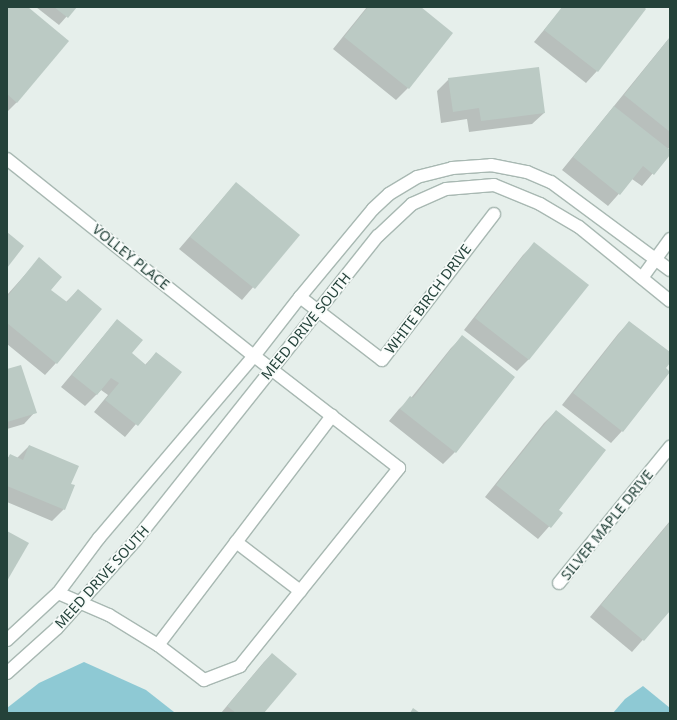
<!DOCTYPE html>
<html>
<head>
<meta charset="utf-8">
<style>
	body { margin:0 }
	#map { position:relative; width:677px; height:720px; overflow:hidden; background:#e6efeb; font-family:"Noto Sans",sans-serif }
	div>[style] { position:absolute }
	.water>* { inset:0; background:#8ec9d4 }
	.shadow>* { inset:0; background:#0003 }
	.building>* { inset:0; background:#bbcac4 }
	.roads { filter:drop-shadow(1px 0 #a8b8b2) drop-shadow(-1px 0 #a8b8b2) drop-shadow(0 1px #a8b8b2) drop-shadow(0 -1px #a8b8b2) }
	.service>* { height:12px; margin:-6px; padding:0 6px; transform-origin:6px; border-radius:6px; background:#fff }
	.minor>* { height:12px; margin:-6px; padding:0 6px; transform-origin:6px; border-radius:6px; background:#fff }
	span { translate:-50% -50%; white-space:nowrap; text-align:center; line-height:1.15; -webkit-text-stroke:3.5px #f7fbf9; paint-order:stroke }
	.street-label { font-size:14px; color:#24423a }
	.frame { position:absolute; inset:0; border:8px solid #24423a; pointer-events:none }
</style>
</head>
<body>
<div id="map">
	<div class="water">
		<i style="clip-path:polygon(84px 662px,146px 690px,174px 712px,7px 713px,7px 708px,39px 683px)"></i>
		<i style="clip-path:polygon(643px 686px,670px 708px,670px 713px,613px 713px,625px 699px)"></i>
	</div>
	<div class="shadow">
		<i style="clip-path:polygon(7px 7px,26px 7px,17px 102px,7px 112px)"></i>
		<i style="clip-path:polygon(36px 7px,75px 7px,59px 25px)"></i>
		<i style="clip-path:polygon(367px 7px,419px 7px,408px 88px,396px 100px,333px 49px)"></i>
		<i style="clip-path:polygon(563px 7px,642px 7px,597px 71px,586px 83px,534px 42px)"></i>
		<i style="clip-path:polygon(670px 37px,670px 147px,668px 149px,670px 153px,642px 186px,632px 179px,608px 206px,562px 170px)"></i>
		<i style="clip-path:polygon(449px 79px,544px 113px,532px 124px,469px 132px,467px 119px,441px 123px,437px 91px)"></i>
		<i style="clip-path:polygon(236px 183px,298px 235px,242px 300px,179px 249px)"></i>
		<i style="clip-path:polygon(534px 244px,587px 285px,528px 360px,517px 371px,464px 330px,523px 255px)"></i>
		<i style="clip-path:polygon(39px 259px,50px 290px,65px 303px,78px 290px,56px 363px,45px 375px,7px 344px,7px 295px)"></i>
		<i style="clip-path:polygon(117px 320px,131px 354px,145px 365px,156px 353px,180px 372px,125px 437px,94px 412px,108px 395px,101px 390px,85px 406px,61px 387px)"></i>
		<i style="clip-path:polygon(629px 322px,670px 353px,670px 361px,622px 431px,611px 443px,562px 405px,618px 334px)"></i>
		<i style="clip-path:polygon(462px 337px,514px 377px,455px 452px,443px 464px,389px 421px,399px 409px,411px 398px,451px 348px)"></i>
		<i style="clip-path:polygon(7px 370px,35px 412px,24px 424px,7px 429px)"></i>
		<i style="clip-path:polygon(556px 411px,557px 510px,561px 513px,538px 539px,485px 497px,544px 423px)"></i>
		<i style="clip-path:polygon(29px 446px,70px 484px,64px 509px,52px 521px,7px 502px,7px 459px,10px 455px,17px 458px)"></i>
		<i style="clip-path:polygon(670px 521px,670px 609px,632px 652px,590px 617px)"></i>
		<i style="clip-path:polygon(272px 654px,263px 713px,221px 713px,264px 662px)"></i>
	</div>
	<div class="building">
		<i style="clip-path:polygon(7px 7px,28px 7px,69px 41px,17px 103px,7px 94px)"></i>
		<i style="clip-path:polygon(54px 7px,77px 7px,68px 18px)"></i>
		<i style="clip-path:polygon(368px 7px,421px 7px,453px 33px,409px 89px,344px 37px)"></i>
		<i style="clip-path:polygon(562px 7px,644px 7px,646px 9px,598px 72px,544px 30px)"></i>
		<i style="clip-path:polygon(670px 37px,670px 132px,624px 95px)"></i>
		<i style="clip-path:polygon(539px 67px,545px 113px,481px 121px,479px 108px,453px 112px,448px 78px)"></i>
		<i style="clip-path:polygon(614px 106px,670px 150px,670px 155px,654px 175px,643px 166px,620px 195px,573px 157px)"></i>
		<i style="clip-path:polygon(236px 182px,300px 235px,255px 289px,190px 237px)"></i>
		<i style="clip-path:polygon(7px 232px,24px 246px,7px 268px)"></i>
		<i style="clip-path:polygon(534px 242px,589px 285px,529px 360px,475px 318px)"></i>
		<i style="clip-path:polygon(39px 257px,62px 277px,51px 290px,67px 302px,78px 289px,102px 309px,57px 364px,7px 323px,7px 297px)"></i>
		<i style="clip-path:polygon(117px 319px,143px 340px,132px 353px,146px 365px,156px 352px,182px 372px,138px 426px,105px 400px,119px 383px,111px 378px,97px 395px,72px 375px)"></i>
		<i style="clip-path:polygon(629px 321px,670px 352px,670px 363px,666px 368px,670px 372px,623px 432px,573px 393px)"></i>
		<i style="clip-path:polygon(462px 335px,515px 377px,456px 453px,400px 409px,410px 396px,413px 398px)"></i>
		<i style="clip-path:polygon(21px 365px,37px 413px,7px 422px,7px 369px)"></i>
		<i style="clip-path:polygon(556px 410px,606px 450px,559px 510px,563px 513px,551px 528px,496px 485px)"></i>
		<i style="clip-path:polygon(29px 445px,79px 466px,71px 484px,75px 485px,65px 510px,7px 486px,7px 461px,10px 454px,23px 460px)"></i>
		<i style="clip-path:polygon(670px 522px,670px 611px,644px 641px,601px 605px)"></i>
		<i style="clip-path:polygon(7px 531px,29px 543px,7px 581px)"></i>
		<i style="clip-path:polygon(272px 653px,297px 674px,264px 713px,236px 713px,227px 706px)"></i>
		<i style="clip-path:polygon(413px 708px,420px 713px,410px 713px)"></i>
	</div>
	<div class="roads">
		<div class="service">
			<i style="left:236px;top:542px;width:81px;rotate:37.4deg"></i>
			<i style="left:58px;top:593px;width:56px;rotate:23.3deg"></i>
			<i style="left:109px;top:615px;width:57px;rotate:31.5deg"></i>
			<i style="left:158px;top:645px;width:58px;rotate:37.3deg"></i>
			<i style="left:204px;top:680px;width:39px;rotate:-21deg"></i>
			<i style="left:240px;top:666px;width:254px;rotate:-51.2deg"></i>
			<i style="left:399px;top:468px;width:183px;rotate:-142.3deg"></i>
			<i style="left:158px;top:645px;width:288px;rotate:-52.8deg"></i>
		</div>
		<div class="minor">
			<i style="left:7px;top:159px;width:316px;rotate:38.6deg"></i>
			<i style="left:642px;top:278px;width:48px;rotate:-54.3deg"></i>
			<i style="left:300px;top:297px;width:103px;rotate:37.5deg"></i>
			<i style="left:382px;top:360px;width:184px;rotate:-52.5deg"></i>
			<i style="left:559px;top:583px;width:176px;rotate:-50.8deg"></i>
			<i style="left:7px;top:640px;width:69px;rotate:-42.7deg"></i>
			<i style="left:58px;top:593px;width:69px;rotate:-53.3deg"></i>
			<i style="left:99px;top:538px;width:239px;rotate:-49.6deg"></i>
			<i style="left:254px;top:356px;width:75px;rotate:-52.1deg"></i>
			<i style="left:300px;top:297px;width:114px;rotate:-50.3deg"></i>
			<i style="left:373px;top:209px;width:22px;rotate:-43deg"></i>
			<i style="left:389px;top:194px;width:33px;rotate:-31deg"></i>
			<i style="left:417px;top:177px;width:36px;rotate:-14deg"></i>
			<i style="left:452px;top:168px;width:39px;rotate:-4deg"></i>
			<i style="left:491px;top:165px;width:37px;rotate:11deg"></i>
			<i style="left:527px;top:172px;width:26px;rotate:23deg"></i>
			<i style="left:551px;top:182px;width:148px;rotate:36.5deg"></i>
			<i style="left:7px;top:673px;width:67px;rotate:-42deg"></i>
			<i style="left:57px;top:628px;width:117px;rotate:-48.1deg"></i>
			<i style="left:135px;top:541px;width:390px;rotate:-51.5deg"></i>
			<i style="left:378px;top:236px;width:47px;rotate:-43.3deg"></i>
			<i style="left:412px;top:204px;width:37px;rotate:-24deg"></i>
			<i style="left:446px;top:189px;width:48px;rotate:-4.8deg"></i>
			<i style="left:494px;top:185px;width:50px;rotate:22.4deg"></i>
			<i style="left:540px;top:204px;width:45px;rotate:30.5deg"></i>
			<i style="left:579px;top:227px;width:117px;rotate:39.1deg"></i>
		</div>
	</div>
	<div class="street-label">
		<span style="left:131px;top:257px;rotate:39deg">VOLLEY PLACE</span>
		<span style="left:428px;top:299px;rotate:-53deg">WHITE BIRCH DRIVE</span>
		<span style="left:306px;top:326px;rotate:-51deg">MEED DRIVE SOUTH</span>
		<span style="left:607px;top:525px;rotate:-51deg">SILVER MAPLE DRIVE</span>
		<span style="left:102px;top:577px;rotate:-48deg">MEED DRIVE SOUTH</span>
	</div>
	<div class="frame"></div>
</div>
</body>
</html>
